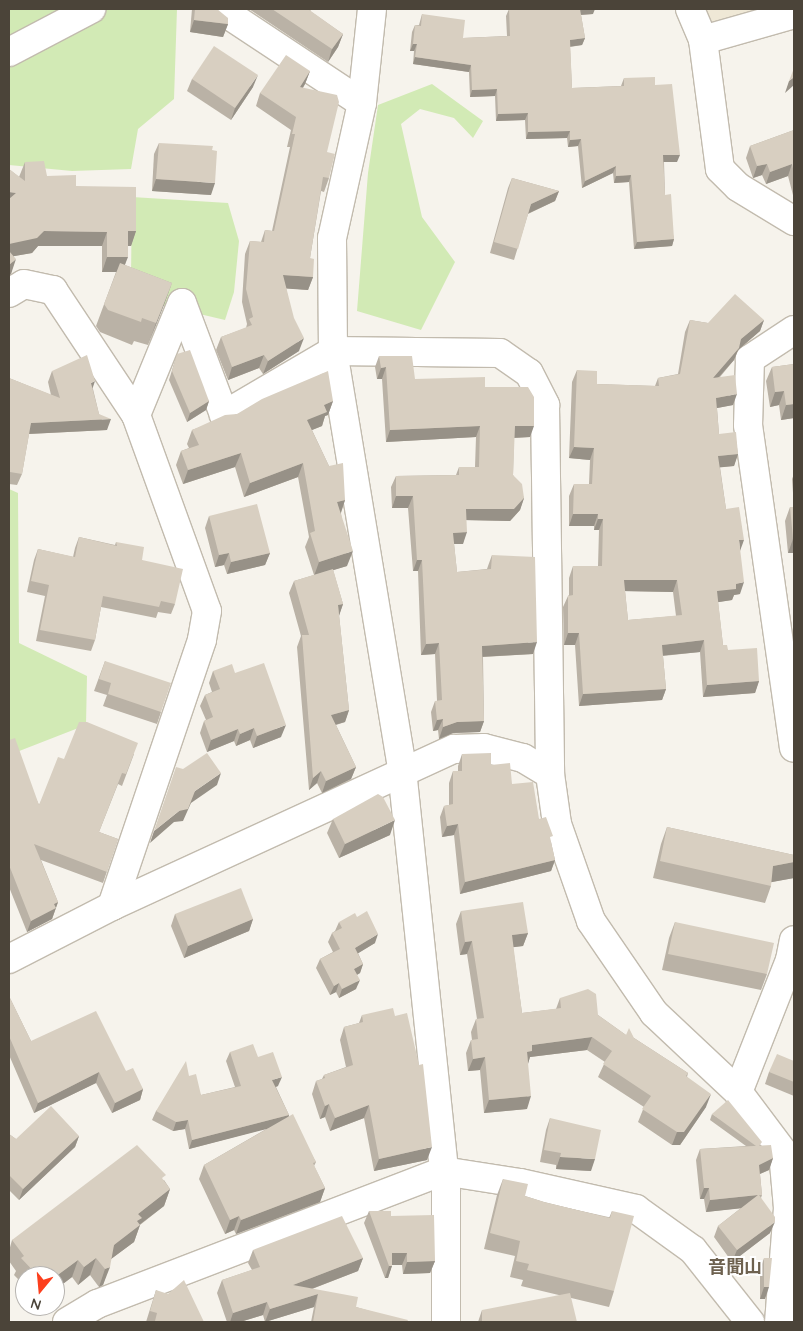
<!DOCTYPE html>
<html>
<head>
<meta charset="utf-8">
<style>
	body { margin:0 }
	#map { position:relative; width:803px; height:1331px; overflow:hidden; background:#f6f3ec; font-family:Quicksand,"Noto Sans JP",sans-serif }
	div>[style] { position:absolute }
	.education>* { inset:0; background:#efe8d6 }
	.green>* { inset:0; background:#d2eab5 }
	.roads { filter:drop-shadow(1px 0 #c2bbae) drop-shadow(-1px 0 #c2bbae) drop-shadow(0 1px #c2bbae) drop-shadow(0 -1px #c2bbae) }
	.minor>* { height:28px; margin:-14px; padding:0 14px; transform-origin:14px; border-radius:14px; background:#fff }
	.wall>* { inset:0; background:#bab2a6 }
	.shaded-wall>* { inset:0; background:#979187 }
	.building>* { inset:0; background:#d8cfc1 }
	span { translate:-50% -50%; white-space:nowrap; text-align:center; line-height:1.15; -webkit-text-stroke:4px #fff; paint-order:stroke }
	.quarter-label { font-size:18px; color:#6e6250; font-weight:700 }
	.frame { position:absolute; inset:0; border:10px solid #4b4439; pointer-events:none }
	.north { position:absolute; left:15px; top:1266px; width:50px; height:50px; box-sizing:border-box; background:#fff; border:1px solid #b7b4b0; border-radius:50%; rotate:197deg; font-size:14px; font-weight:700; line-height:20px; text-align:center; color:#4b4439 }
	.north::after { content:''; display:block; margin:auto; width:18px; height:22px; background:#fc3f1d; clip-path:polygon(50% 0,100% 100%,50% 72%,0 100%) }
</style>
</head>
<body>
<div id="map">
	<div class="education">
		<i style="clip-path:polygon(704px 9px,780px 9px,721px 25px,708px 19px)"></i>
	</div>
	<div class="green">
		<i style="clip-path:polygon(9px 9px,177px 9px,174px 99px,138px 129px,131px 169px,72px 171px,9px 165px)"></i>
		<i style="clip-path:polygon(432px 84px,483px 121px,473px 138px,454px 118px,420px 109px,401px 124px,422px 217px,455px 262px,421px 330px,357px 311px,368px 173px,378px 105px)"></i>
		<i style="clip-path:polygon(132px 197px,228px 203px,239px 241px,234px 292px,225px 320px,153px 303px,131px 276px)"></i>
		<i style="clip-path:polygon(9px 489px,18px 493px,19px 643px,87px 676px,86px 725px,9px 755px)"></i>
	</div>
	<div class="roads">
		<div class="minor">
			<i style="left:220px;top:9px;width:170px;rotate:33.5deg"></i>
			<i style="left:372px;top:9px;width:95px;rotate:96.1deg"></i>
			<i style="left:362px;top:103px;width:138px;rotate:102.5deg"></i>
			<i style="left:332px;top:238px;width:113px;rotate:89.5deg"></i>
			<i style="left:333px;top:351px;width:425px;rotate:80.6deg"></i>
			<i style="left:402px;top:770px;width:422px;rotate:84deg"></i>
			<i style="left:446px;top:1190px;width:132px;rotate:90deg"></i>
			<i style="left:690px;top:9px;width:34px;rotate:67deg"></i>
			<i style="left:703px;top:40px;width:130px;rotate:82.5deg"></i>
			<i style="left:720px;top:169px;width:25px;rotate:45deg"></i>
			<i style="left:738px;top:187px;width:66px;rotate:31.3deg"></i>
			<i style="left:703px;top:40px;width:95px;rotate:-15.9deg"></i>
			<i style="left:9px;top:52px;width:93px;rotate:-27.7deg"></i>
			<i style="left:9px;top:293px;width:17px;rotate:-31deg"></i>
			<i style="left:24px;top:284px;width:30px;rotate:12deg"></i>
			<i style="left:53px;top:290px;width:150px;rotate:56.4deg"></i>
			<i style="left:136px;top:415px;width:208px;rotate:70.1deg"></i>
			<i style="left:207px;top:611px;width:29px;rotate:100deg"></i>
			<i style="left:202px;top:640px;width:281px;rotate:108.7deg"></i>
			<i style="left:794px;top:330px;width:53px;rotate:146.6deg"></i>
			<i style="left:750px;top:359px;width:66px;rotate:91.7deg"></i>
			<i style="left:748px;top:425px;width:326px;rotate:81.9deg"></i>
			<i style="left:136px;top:415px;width:121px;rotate:-67.7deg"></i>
			<i style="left:182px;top:303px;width:120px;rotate:69.4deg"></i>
			<i style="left:224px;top:415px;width:126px;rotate:-30.4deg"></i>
			<i style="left:333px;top:351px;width:167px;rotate:0.7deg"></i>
			<i style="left:500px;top:353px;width:35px;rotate:35deg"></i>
			<i style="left:529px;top:373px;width:36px;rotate:63deg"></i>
			<i style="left:545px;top:405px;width:369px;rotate:89.2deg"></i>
			<i style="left:550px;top:774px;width:50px;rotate:82deg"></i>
			<i style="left:557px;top:824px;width:103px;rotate:70.7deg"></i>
			<i style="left:591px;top:921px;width:112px;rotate:55.6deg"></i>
			<i style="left:654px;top:1013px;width:115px;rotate:43.2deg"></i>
			<i style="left:738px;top:1092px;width:75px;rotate:53.1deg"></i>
			<i style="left:783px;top:1152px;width:56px;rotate:84.9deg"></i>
			<i style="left:788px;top:1208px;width:114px;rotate:94.5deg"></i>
			<i style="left:9px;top:959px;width:116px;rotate:-27.2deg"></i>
			<i style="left:112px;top:906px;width:376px;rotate:-24.7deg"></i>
			<i style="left:454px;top:749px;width:30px;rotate:-2deg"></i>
			<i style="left:484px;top:748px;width:40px;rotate:14.4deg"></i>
			<i style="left:523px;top:758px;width:31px;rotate:31deg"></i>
			<i style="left:738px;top:1092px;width:142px;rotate:-68.5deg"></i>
			<i style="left:790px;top:960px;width:20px;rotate:-79deg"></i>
			<i style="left:67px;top:1322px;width:35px;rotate:-31deg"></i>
			<i style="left:97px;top:1304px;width:371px;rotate:-21deg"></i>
			<i style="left:443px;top:1171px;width:78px;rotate:8.9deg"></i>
			<i style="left:520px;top:1183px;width:119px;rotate:12.6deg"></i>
			<i style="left:636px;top:1209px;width:70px;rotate:35.7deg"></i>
			<i style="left:693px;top:1250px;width:92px;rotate:51.6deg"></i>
		</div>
	</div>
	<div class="wall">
		<i style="clip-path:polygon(192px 9px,217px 9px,228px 24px,223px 37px,190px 32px)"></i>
		<i style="clip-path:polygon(249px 9px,312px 9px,310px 11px,343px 34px,338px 47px,328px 62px)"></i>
		<i style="clip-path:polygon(509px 9px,593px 14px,581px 15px,585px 38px,582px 45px,570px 47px,572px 88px,621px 86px,624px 78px,655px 85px,677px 162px,664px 162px,665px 195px,674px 239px,672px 246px,634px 249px,629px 182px,614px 183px,613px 173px,582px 188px,578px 146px,568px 147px,567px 138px,526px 139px,525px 120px,496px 121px,495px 96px,470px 97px,469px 72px,413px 64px,414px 51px,410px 51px,412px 32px,415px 25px,419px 25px,422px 14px,463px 38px,507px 36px,506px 16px)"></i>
		<i style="clip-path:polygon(310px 71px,305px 84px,303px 88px,327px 152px,329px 178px,324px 192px,321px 191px,310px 258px,313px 277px,308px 290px,286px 288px,299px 351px,263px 374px,259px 368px,228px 380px,216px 350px,221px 337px,246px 328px,247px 324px,242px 302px,245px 254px,250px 241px,261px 242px,265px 230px,272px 231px,290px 147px,287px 147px,291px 130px,256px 106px,260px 93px)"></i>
		<i style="clip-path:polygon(192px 79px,253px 87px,231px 120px,187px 91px)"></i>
		<i style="clip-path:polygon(794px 130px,794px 199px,788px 176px,766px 184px,762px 175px,753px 178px,746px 158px,750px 146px)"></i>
		<i style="clip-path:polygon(159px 143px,211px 195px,152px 191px,154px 154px)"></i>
		<i style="clip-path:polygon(25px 162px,47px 176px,76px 186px,136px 231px,131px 246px,128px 246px,125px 265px,172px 283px,148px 345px,134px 341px,132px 345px,100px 332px,96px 326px,116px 272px,102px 272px,102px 246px,38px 246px,32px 253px,14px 256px,11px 274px,9px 275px,9px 169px,19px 177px)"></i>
		<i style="clip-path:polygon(512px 178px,559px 191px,555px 201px,528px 214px,514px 260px,490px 253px,508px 188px)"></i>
		<i style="clip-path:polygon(evenodd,690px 320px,708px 323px,764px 320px,760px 331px,738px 350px,734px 360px,720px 377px,733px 405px,717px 408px,719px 434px,738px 454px,734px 466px,720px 467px,726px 509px,740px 551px,740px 594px,734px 595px,732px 600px,718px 602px,723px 645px,759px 681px,755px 693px,703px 697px,700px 652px,663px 656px,666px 689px,662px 700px,579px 706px,575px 645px,564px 645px,563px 607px,568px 596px,569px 595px,569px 578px,573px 566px,598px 566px,599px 530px,594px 530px,594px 526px,569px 526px,569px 496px,574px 484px,589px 484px,590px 460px,569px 458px,572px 382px,577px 370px,597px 384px,655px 386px,658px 378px,678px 374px,685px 332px,690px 320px,625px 591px,673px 592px,676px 616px,628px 620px,625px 591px)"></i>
		<i style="clip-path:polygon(177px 354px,209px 401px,206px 410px,187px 422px,169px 380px)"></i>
		<i style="clip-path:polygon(379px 356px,415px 379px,485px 387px,530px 437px,514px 438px,513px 475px,524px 498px,520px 510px,510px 521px,466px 520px,463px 544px,454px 544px,457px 572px,487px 569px,488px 566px,492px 555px,533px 654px,483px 657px,484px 721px,480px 732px,453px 733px,439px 739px,438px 730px,433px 731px,431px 712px,435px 701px,437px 701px,435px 654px,421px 655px,418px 571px,413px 571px,408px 508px,392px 508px,391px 487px,396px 476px,456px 475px,459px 467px,475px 467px,476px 437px,386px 442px,382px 379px,377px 379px,375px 367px)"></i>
		<i style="clip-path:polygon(794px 364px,794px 418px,781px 420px,779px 405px,770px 407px,766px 381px,772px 367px)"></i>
		<i style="clip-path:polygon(52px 371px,93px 389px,99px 414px,107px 430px,29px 434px,22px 474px,17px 485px,9px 484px,9px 378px,51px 395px,48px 382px)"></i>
		<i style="clip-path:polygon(333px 401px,328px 415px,325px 416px,322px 426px,312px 430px,345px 500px,341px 513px,347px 566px,333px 570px,343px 604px,339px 615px,349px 710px,345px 722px,336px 725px,356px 767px,351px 779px,322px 793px,317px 783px,309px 790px,297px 647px,301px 636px,289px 593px,294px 581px,314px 575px,305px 547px,309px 537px,298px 477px,244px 497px,235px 467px,183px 484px,176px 465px,181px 451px,189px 448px,187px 444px,192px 430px,237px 414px)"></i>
		<i style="clip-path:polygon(794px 474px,794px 553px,788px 553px,785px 521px,790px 507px,794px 507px,792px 479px)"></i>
		<i style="clip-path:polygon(209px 516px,270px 553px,265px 565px,227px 574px,224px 565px,215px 567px,205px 528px)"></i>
		<i style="clip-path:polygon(79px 537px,115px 545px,116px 542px,142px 560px,175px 604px,171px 614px,158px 612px,156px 618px,101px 607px,95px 640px,91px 651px,36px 641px,45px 596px,27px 592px,34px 560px,38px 549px,73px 557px,75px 548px)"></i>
		<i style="clip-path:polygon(105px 661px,161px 712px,157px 724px,103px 706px,107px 695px,94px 691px)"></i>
		<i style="clip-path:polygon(213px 671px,235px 673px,281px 737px,253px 748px,250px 740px,236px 746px,234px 741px,207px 752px,200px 733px,204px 721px,206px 720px,200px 706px,205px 695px,212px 692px,209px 683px)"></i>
		<i style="clip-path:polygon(9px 740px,39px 805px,64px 759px,134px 754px,122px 786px,118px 784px,99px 832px,118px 839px,103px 883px,41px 860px,58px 902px,52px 919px,27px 932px,9px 887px)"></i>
		<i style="clip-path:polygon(462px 754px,491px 765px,512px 784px,539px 819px,551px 842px,555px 860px,551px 871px,460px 894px,454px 835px,442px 837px,440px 817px,444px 806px,449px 805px,449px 783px,453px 771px,458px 771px,458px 766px)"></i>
		<i style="clip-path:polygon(333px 819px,390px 835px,339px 858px,327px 833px)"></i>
		<i style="clip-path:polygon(667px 827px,794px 855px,794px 878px,771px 882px,771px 886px,765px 903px,653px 878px,661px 844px)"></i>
		<i style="clip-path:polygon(461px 911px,528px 933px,523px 946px,513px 947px,522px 1013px,556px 1009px,560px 998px,598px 1015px,626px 1035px,634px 1038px,688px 1073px,687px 1077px,706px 1107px,680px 1145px,672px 1145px,638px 1122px,644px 1107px,598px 1077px,605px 1062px,587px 1050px,530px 1057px,528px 1063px,527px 1109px,484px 1113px,480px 1070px,468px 1071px,466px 1053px,471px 1040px,472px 1040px,471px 1032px,476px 1019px,477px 1019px,467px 954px,460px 955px,456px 924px)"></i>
		<i style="clip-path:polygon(175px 914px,253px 919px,249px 931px,184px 958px,171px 926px)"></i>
		<i style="clip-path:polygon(339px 922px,375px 943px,358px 953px,363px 964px,360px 973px,357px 975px,356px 989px,339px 998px,336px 992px,330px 995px,316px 968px,320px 959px,333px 952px,328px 942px,332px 933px,335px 931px)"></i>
		<i style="clip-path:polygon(675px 922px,767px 974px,761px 990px,662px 970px,669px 938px)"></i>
		<i style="clip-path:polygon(9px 996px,31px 1041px,126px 1071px,143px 1089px,140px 1100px,112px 1113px,96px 1083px,34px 1113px,9px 1055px)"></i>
		<i style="clip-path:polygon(362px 1015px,427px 1160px,374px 1171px,364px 1118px,330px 1131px,325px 1117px,320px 1119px,312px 1094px,316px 1081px,322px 1079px,324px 1075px,346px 1067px,340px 1040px,344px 1027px,359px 1023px)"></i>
		<i style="clip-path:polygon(230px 1052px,258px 1057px,278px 1086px,276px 1087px,289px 1115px,289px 1117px,316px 1162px,314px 1166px,325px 1188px,320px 1202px,236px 1234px,234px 1230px,225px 1234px,199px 1179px,204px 1165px,268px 1128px,189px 1149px,185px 1129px,173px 1131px,152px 1120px,156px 1111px,189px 1076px,201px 1095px,235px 1087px,226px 1061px)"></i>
		<i style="clip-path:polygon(794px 1061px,794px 1096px,765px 1084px,769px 1072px)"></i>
		<i style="clip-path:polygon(712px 1114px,761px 1145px,773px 1158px,769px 1170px,760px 1174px,762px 1195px,761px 1198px,770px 1233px,732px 1262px,714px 1237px,718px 1226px,741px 1208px,706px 1212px,704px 1199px,700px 1199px,696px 1160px,700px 1149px,746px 1146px,710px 1120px)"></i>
		<i style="clip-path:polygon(550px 1118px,591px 1171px,556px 1169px,556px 1165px,540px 1162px,546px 1130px)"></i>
		<i style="clip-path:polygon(9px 1134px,16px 1139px,79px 1136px,75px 1147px,19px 1200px,9px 1190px)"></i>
		<i style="clip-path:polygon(503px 1179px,525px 1196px,544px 1202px,609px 1218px,612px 1211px,614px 1291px,609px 1307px,521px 1286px,523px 1280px,510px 1277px,515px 1256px,484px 1249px,497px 1195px)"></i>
		<i style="clip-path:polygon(164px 1180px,170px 1189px,164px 1206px,140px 1225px,134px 1242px,111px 1259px,103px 1285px,99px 1287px,90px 1275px,78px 1285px,72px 1277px,55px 1290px,55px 1276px,25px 1276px,25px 1286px,14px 1275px,16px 1271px,9px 1261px,9px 1251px,12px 1240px)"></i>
		<i style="clip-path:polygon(369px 1211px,391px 1216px,435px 1261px,430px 1273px,403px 1274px,402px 1265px,392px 1265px,388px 1278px,385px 1278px,364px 1223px)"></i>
		<i style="clip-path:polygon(253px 1250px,363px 1258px,358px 1271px,312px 1289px,356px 1307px,407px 1322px,311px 1322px,314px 1307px,265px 1322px,263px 1315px,240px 1322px,227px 1322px,217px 1293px,222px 1280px,252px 1270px,248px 1263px)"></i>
		<i style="clip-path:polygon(764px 1258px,765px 1299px,760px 1299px,760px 1270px)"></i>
		<i style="clip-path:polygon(156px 1290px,204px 1322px,146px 1322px)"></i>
		<i style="clip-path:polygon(482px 1310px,482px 1322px,478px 1322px)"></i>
	</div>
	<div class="shaded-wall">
		<i style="clip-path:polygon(580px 9px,595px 9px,593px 14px,578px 15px)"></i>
		<i style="clip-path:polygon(194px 20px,228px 24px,223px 37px,190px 32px)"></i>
		<i style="clip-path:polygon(343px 34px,338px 47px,328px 62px,332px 49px)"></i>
		<i style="clip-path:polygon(585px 38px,582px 45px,567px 47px,570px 40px)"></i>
		<i style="clip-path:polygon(413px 44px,417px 44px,414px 51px,410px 51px)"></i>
		<i style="clip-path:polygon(415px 57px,471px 65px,469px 72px,413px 64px)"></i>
		<i style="clip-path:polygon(310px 71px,305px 84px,295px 100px,300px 87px)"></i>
		<i style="clip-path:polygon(258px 75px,253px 87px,231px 120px,235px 108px)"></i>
		<i style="clip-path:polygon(794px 77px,794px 85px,785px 93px,789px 81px)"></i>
		<i style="clip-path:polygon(497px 89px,495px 96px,470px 97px,472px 90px)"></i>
		<i style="clip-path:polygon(528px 113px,525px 120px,496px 121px,498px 114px)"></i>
		<i style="clip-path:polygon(570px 131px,567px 138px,526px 139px,528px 132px)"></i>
		<i style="clip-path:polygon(581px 139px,578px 146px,568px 147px,570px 140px)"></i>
		<i style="clip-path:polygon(663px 155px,680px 155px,677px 162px,661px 162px)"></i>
		<i style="clip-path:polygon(767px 164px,762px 175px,753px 178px,757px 166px)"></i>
		<i style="clip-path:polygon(792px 164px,788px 176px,766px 184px,770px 172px)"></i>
		<i style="clip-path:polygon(616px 166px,613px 173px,582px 188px,585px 181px)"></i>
		<i style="clip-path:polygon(631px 175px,629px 182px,614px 183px,616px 176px)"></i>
		<i style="clip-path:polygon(156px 179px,215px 183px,211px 195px,152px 191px)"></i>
		<i style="clip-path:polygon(559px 191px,555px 201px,527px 214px,531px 204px)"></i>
		<i style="clip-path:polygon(9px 192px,16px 193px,9px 207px)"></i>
		<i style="clip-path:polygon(44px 231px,107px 232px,102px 246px,38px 246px,32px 253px,9px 257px,9px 244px)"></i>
		<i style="clip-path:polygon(128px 231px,136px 231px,131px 246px,123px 246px)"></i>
		<i style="clip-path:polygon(674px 239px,672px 246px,634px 249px,637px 242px)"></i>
		<i style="clip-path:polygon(107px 257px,128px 257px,122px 272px,102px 272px)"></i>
		<i style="clip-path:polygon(16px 259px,11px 274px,9px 275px,9px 265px)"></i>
		<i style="clip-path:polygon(283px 275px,313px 277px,308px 290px,278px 288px)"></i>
		<i style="clip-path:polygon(172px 283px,164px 305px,148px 345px,156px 323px)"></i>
		<i style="clip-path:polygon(764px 320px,760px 331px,738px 350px,734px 360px,708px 389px,713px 378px,741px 339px)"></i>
		<i style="clip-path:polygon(304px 338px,299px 351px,263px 374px,268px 361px)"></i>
		<i style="clip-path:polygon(264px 355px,259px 368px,228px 380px,232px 367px)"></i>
		<i style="clip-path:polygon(386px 367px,382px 379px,377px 379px,381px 368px)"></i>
		<i style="clip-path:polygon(95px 381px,91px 393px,91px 383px)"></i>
		<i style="clip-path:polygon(784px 391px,779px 405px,770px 407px,775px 392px)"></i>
		<i style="clip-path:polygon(737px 394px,733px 405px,712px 409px,716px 398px)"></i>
		<i style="clip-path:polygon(209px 401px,206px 410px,187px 422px,190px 413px)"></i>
		<i style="clip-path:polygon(333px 401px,328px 415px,325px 416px,322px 426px,302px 434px,307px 420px,324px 405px)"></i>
		<i style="clip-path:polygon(794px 404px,794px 418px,781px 420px,786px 405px)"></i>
		<i style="clip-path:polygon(111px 419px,107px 430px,27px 434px,31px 423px)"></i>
		<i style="clip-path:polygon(480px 426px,476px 437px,386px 442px,390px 430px)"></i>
		<i style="clip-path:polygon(515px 426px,534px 426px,530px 437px,511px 438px)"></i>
		<i style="clip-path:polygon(574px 447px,594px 448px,590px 460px,569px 458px)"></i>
		<i style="clip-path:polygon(241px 453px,235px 467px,183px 484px,188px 470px)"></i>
		<i style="clip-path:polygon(738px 454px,734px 466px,714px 468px,718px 456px)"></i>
		<i style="clip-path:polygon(303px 463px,298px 477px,244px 497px,250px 483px)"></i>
		<i style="clip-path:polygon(396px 496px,413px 496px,408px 508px,392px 508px)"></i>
		<i style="clip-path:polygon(524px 498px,520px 510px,510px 521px,462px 520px,466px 509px)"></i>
		<i style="clip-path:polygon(345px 500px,340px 515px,337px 502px)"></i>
		<i style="clip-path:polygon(573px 514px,598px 514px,594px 526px,569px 526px)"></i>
		<i style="clip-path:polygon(598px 519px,603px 519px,599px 530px,594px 530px)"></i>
		<i style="clip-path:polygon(467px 532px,463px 544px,449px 544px,453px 533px)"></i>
		<i style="clip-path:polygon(793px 539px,794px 539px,794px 553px,788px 553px)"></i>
		<i style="clip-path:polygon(739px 540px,744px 540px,740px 551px)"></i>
		<i style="clip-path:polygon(353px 551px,347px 566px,314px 576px,319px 562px)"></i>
		<i style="clip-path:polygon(229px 553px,224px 565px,215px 567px,219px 555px)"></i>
		<i style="clip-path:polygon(270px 553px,265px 565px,227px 574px,231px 562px)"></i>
		<i style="clip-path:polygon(417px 560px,422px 560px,418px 571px,413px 571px)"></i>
		<i style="clip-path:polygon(624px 580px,677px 580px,673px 592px,620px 591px)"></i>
		<i style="clip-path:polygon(744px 582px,740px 594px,734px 595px,732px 600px,713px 603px,717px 591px,736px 584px)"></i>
		<i style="clip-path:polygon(343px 604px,339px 616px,338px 605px)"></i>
		<i style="clip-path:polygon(568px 633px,579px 633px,575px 645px,564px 645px)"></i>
		<i style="clip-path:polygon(704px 640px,700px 652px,658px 656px,662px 645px)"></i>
		<i style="clip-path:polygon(537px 642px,533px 654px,478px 657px,482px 646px)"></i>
		<i style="clip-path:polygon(439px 643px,435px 654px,421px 655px,426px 644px)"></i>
		<i style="clip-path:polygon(759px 681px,755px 693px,703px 697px,707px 685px)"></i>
		<i style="clip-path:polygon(666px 689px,662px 700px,579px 706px,583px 694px)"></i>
		<i style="clip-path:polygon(349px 710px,345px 722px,327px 727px,331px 715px)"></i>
		<i style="clip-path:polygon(443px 719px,438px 730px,433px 731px,437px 720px)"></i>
		<i style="clip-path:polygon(484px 721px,480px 732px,453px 733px,439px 739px,443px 727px,457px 722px)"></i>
		<i style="clip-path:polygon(286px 725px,281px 737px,253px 748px,257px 736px)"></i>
		<i style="clip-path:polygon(254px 728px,250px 740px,236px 746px,240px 734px)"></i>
		<i style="clip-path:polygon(238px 729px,234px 741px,207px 752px,211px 740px)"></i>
		<i style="clip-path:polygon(356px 767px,351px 779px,322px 793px,326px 781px)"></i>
		<i style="clip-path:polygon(321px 771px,317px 783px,309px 790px,313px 778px)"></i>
		<i style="clip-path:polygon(221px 773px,217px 785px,191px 803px,183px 821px,174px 822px,150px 843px,154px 831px,179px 811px,195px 791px)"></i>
		<i style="clip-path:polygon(395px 820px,390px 835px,339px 858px,345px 844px)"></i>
		<i style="clip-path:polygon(458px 824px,454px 835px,442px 837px,447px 826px)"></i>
		<i style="clip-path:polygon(555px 860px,551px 871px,460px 894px,465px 882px)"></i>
		<i style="clip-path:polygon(794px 862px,794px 878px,767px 883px,773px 866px)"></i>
		<i style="clip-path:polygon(58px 902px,52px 919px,27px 932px,31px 921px,54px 904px)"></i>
		<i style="clip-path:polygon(253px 919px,249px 931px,184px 958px,188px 946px)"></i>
		<i style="clip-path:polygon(528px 933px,523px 946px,507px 948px,512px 935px)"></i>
		<i style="clip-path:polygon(378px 934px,375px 943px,352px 957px,355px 948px)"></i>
		<i style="clip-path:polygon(472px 941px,467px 954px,460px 955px,465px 942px)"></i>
		<i style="clip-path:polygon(363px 964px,360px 973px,351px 978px,354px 969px)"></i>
		<i style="clip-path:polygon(360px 980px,356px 989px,339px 998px,342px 989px)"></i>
		<i style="clip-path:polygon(339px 983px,336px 992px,330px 995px,334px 986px)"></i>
		<i style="clip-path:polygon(592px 1037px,587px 1050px,530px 1057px,528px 1064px,527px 1052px,532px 1045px)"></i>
		<i style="clip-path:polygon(485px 1057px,480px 1070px,468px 1071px,473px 1059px)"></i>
		<i style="clip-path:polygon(99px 1072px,96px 1083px,34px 1113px,38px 1103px)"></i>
		<i style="clip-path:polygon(282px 1077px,278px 1086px,269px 1089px,272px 1080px)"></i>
		<i style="clip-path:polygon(143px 1089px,140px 1100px,112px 1113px,115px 1103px)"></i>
		<i style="clip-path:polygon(711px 1094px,706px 1107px,680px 1145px,672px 1145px,677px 1132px)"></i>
		<i style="clip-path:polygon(531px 1096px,527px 1109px,484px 1113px,489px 1100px)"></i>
		<i style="clip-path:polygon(329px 1104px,325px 1117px,320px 1119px,325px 1106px)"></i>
		<i style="clip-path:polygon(369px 1105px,364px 1118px,330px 1131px,335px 1118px)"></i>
		<i style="clip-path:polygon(289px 1115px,286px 1124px,189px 1149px,192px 1140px)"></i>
		<i style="clip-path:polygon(188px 1120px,185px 1129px,173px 1131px,176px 1122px)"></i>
		<i style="clip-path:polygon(79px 1136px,75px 1147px,19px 1200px,23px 1189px)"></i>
		<i style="clip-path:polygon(432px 1147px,427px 1160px,374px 1171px,379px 1159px)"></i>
		<i style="clip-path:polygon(560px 1157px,595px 1159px,591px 1171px,556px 1169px)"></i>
		<i style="clip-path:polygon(773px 1158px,769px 1170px,755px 1176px,759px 1165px)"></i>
		<i style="clip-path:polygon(325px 1188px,320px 1202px,236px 1234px,241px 1220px)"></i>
		<i style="clip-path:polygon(704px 1188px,709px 1188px,704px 1199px,700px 1199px)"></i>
		<i style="clip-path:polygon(170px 1189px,164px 1206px,139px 1225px,140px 1225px,134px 1242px,107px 1262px,114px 1245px,138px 1214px)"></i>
		<i style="clip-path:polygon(758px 1195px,753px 1207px,706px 1212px,710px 1200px)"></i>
		<i style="clip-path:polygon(239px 1216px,234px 1230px,225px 1234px,230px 1220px)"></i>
		<i style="clip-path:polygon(775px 1222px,770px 1233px,732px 1262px,737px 1250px)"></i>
		<i style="clip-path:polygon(392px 1253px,407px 1253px,402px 1265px,389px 1265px)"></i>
		<i style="clip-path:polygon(96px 1258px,90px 1275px,78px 1285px,84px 1267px)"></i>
		<i style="clip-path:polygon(363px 1258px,358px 1271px,288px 1298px,293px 1285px)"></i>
		<i style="clip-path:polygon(78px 1260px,72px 1277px,55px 1290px,55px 1277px)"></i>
		<i style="clip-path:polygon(435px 1261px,430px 1273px,403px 1274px,407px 1262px)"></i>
		<i style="clip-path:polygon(389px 1266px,392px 1266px,388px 1278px,385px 1278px)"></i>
		<i style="clip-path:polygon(110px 1267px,103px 1285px,99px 1287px,105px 1269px)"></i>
		<i style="clip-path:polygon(764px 1287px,769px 1287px,765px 1299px,760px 1299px)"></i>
		<i style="clip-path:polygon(318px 1294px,314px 1307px,265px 1322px,270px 1309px)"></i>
		<i style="clip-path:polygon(267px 1302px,263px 1315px,240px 1322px,230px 1322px,233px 1313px)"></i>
	</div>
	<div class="building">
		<i style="clip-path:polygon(195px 9px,217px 9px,228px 18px,228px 24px,194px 20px)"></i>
		<i style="clip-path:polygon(272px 9px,308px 9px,343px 34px,332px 49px)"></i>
		<i style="clip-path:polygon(509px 9px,580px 9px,585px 38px,570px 40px,572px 88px,624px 86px,624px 78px,655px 77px,655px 85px,672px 84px,680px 155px,663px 155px,665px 195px,671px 194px,674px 239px,637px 242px,631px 175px,616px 176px,616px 166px,585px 181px,581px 139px,570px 140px,570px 131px,528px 132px,528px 113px,498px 114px,497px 89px,472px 90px,471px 65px,415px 57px,417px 44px,413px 44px,415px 25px,421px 26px,422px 14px,465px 20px,463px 38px,510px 36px)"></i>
		<i style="clip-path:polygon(214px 46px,258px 75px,235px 108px,192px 79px)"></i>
		<i style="clip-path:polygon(286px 55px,310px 71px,300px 87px,337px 95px,339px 102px,327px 152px,335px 154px,329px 178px,323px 177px,310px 258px,314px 259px,313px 277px,283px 275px,294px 318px,304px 338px,268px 361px,264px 355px,232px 367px,221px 337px,252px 325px,249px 319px,253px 317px,246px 289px,250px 241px,264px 242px,265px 230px,274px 231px,295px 134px,292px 134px,296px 117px,260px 93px)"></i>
		<i style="clip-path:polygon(794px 68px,794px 77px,789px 81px)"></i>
		<i style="clip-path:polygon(794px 130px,794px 173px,792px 164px,770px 172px,767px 164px,757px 166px,750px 146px)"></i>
		<i style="clip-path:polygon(159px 143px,213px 146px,212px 150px,217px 151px,215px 183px,156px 179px)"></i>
		<i style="clip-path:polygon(44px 161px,47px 176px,76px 175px,76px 186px,136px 187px,136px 231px,128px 231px,128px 257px,107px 257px,107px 232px,44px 231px,37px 238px,9px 244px,9px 199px,16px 193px,9px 192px,9px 169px,25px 181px,25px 162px)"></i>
		<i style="clip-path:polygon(512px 178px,559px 191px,531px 204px,518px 249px,494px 242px)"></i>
		<i style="clip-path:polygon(9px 251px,16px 259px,9px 265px)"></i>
		<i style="clip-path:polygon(120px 263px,172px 283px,156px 323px,142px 318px,141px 322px,108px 310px,104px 304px)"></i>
		<i style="clip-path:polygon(evenodd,735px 294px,764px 320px,741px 339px,739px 348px,713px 378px,735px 375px,737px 394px,716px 398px,719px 434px,736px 432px,738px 454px,718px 456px,726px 509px,739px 507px,744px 540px,739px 540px,744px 582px,736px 584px,736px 589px,717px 591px,723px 645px,727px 645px,728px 650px,757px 648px,759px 681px,707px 685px,704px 640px,662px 645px,666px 689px,583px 694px,579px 633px,568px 633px,568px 596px,573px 595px,573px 566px,602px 566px,603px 519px,598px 519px,598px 514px,573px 514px,574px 484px,592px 484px,594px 448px,574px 447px,577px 370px,597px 371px,597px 384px,659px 386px,658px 378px,680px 374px,690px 320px,708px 323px,735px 294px,624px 580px,677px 580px,682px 615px,628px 620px,624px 580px)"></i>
		<i style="clip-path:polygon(190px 350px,209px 401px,190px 413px,172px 371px,177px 354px)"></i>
		<i style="clip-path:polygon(87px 355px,95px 381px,91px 383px,99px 414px,111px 419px,31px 423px,22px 474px,10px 472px,9px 478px,9px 378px,60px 398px,52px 371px)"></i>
		<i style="clip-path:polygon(379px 356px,412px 356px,415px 379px,485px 377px,485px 387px,528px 387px,534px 397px,534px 426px,515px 426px,513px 475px,522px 484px,524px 498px,514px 509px,466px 509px,467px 532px,453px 533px,457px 572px,491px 569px,492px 555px,535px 557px,537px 642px,482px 646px,484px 721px,457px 722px,443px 727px,443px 719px,437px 720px,435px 701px,442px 700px,439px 643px,426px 644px,422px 560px,417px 560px,413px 496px,396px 496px,396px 476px,459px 475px,459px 467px,479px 467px,480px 426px,390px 430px,386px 367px,381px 368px)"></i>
		<i style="clip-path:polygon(794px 364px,794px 404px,786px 405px,784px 391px,775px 392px,772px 367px)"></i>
		<i style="clip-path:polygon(328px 371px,333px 401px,324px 405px,327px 412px,307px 420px,329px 466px,343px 463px,345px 500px,337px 502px,353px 551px,319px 562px,310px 533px,315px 531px,303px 463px,250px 483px,241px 453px,188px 470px,181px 451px,199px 445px,192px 430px,225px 415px,237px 414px,262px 399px)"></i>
		<i style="clip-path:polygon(257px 504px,270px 553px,231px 562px,229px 553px,219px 555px,209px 516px)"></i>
		<i style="clip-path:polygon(790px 507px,794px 507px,794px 539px,793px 539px)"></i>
		<i style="clip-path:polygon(79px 537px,117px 546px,116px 542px,144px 547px,142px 560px,183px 569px,175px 604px,161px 601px,159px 607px,103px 596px,95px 640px,40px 630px,49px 585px,31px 581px,38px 549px,75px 557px)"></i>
		<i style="clip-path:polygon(333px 569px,343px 604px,338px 605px,349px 710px,331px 715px,356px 767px,326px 781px,321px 771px,313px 778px,302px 635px,309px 635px,294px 581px)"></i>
		<i style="clip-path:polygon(105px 661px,171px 683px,161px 712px,108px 694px,111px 683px,99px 679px)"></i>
		<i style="clip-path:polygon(264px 663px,286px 725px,257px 736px,254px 728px,240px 734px,238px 729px,211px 740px,204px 721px,213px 717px,205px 695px,220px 689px,213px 671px,232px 664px,235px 673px)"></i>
		<i style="clip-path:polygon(79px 722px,87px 722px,138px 743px,126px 774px,122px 773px,99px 832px,118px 839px,107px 872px,34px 844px,58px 902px,54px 904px,56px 908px,31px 921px,9px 865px,9px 740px,15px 738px,39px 805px,58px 757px,64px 759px)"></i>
		<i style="clip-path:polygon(207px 753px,221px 773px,195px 791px,188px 809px,179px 811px,154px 831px,176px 767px,183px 769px)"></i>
		<i style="clip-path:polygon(491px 753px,491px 765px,510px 763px,512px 784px,533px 782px,539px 819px,546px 817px,553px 836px,550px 837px,555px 860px,465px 882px,458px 824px,447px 826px,444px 806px,453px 804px,453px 771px,462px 771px,462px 754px)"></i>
		<i style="clip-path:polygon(378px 794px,383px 797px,395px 820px,345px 844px,333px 819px)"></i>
		<i style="clip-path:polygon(667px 827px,794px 855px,794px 862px,773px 866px,771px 886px,660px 861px)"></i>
		<i style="clip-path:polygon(241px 888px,253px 919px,188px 946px,175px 914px)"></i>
		<i style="clip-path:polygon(523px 902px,528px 933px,512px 935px,522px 1013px,561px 1008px,560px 998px,588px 989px,596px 994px,598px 1015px,626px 1035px,629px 1028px,634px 1038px,688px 1073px,686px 1076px,711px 1094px,684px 1132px,677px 1132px,642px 1109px,651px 1096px,603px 1064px,612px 1051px,592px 1037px,532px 1045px,532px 1051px,527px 1052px,531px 1096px,489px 1100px,485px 1057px,473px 1059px,471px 1040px,478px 1039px,476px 1019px,484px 1018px,472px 941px,465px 942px,461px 911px)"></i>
		<i style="clip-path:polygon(367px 911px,378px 934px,355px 948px,363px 964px,354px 969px,360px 980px,342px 989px,339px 983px,334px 986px,320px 959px,340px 949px,332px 933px,342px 928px,339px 922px,355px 913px,357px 917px)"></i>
		<i style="clip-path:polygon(675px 922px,774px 943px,767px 974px,668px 954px)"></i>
		<i style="clip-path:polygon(9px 996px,31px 1041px,96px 1011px,126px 1071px,133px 1068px,143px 1089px,115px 1103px,99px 1072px,38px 1103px,9px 1036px)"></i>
		<i style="clip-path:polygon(393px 1008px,395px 1016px,407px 1013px,419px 1065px,423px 1064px,432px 1147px,379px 1159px,369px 1105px,335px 1118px,329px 1104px,325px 1106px,316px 1081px,325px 1078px,324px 1075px,353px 1065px,344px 1027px,363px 1022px,362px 1015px)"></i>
		<i style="clip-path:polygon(253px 1044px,258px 1057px,273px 1052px,282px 1077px,272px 1080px,289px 1115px,192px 1140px,188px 1120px,176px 1122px,156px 1111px,186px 1061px,189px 1076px,196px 1074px,201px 1095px,241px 1086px,230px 1052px)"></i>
		<i style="clip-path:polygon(777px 1054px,794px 1061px,794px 1082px,769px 1072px)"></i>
		<i style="clip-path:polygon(728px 1100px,762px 1142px,759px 1146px,756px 1146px,712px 1114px)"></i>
		<i style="clip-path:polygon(51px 1106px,79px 1136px,23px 1189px,9px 1175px,9px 1134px,16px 1139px)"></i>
		<i style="clip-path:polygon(293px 1114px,316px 1162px,313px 1163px,325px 1188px,241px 1220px,239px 1216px,230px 1220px,204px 1165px)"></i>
		<i style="clip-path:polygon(550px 1118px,601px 1130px,595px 1159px,560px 1157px,561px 1153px,544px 1150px)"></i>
		<i style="clip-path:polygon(137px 1145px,166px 1175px,162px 1178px,170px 1189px,138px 1214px,142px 1218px,137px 1221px,140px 1225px,114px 1245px,110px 1267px,105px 1269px,96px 1258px,84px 1267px,78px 1260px,55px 1277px,55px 1276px,38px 1276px,21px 1258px,24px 1256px,12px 1240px)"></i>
		<i style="clip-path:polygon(771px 1145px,773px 1158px,759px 1165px,762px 1195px,759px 1195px,775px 1217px,775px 1222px,737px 1250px,718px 1226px,758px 1195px,710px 1200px,709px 1188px,704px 1188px,700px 1149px)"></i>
		<i style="clip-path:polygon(503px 1179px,528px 1184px,525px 1196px,544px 1202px,610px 1218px,612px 1211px,634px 1216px,614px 1291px,527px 1270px,529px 1264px,516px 1261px,520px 1241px,490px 1233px)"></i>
		<i style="clip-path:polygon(369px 1211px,391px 1211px,391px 1216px,434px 1215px,435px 1261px,407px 1262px,407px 1253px,392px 1253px,392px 1266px,389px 1266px)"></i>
		<i style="clip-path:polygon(342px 1216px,363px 1258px,293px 1285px,358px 1297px,356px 1307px,408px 1320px,407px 1322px,313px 1322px,318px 1294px,270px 1309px,267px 1302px,233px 1313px,222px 1280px,260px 1267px,253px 1250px)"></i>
		<i style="clip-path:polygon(764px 1258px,772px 1258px,769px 1287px,764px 1287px)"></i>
		<i style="clip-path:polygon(184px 1280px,204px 1322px,161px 1322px,155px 1321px,157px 1313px,150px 1311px,156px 1290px,168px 1294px)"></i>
		<i style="clip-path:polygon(570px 1293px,577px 1322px,482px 1322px,482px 1310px)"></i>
	</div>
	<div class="quarter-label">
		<span style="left:735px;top:1267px">音聞山</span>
	</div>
	<div class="frame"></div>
	<div class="north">N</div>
</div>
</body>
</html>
